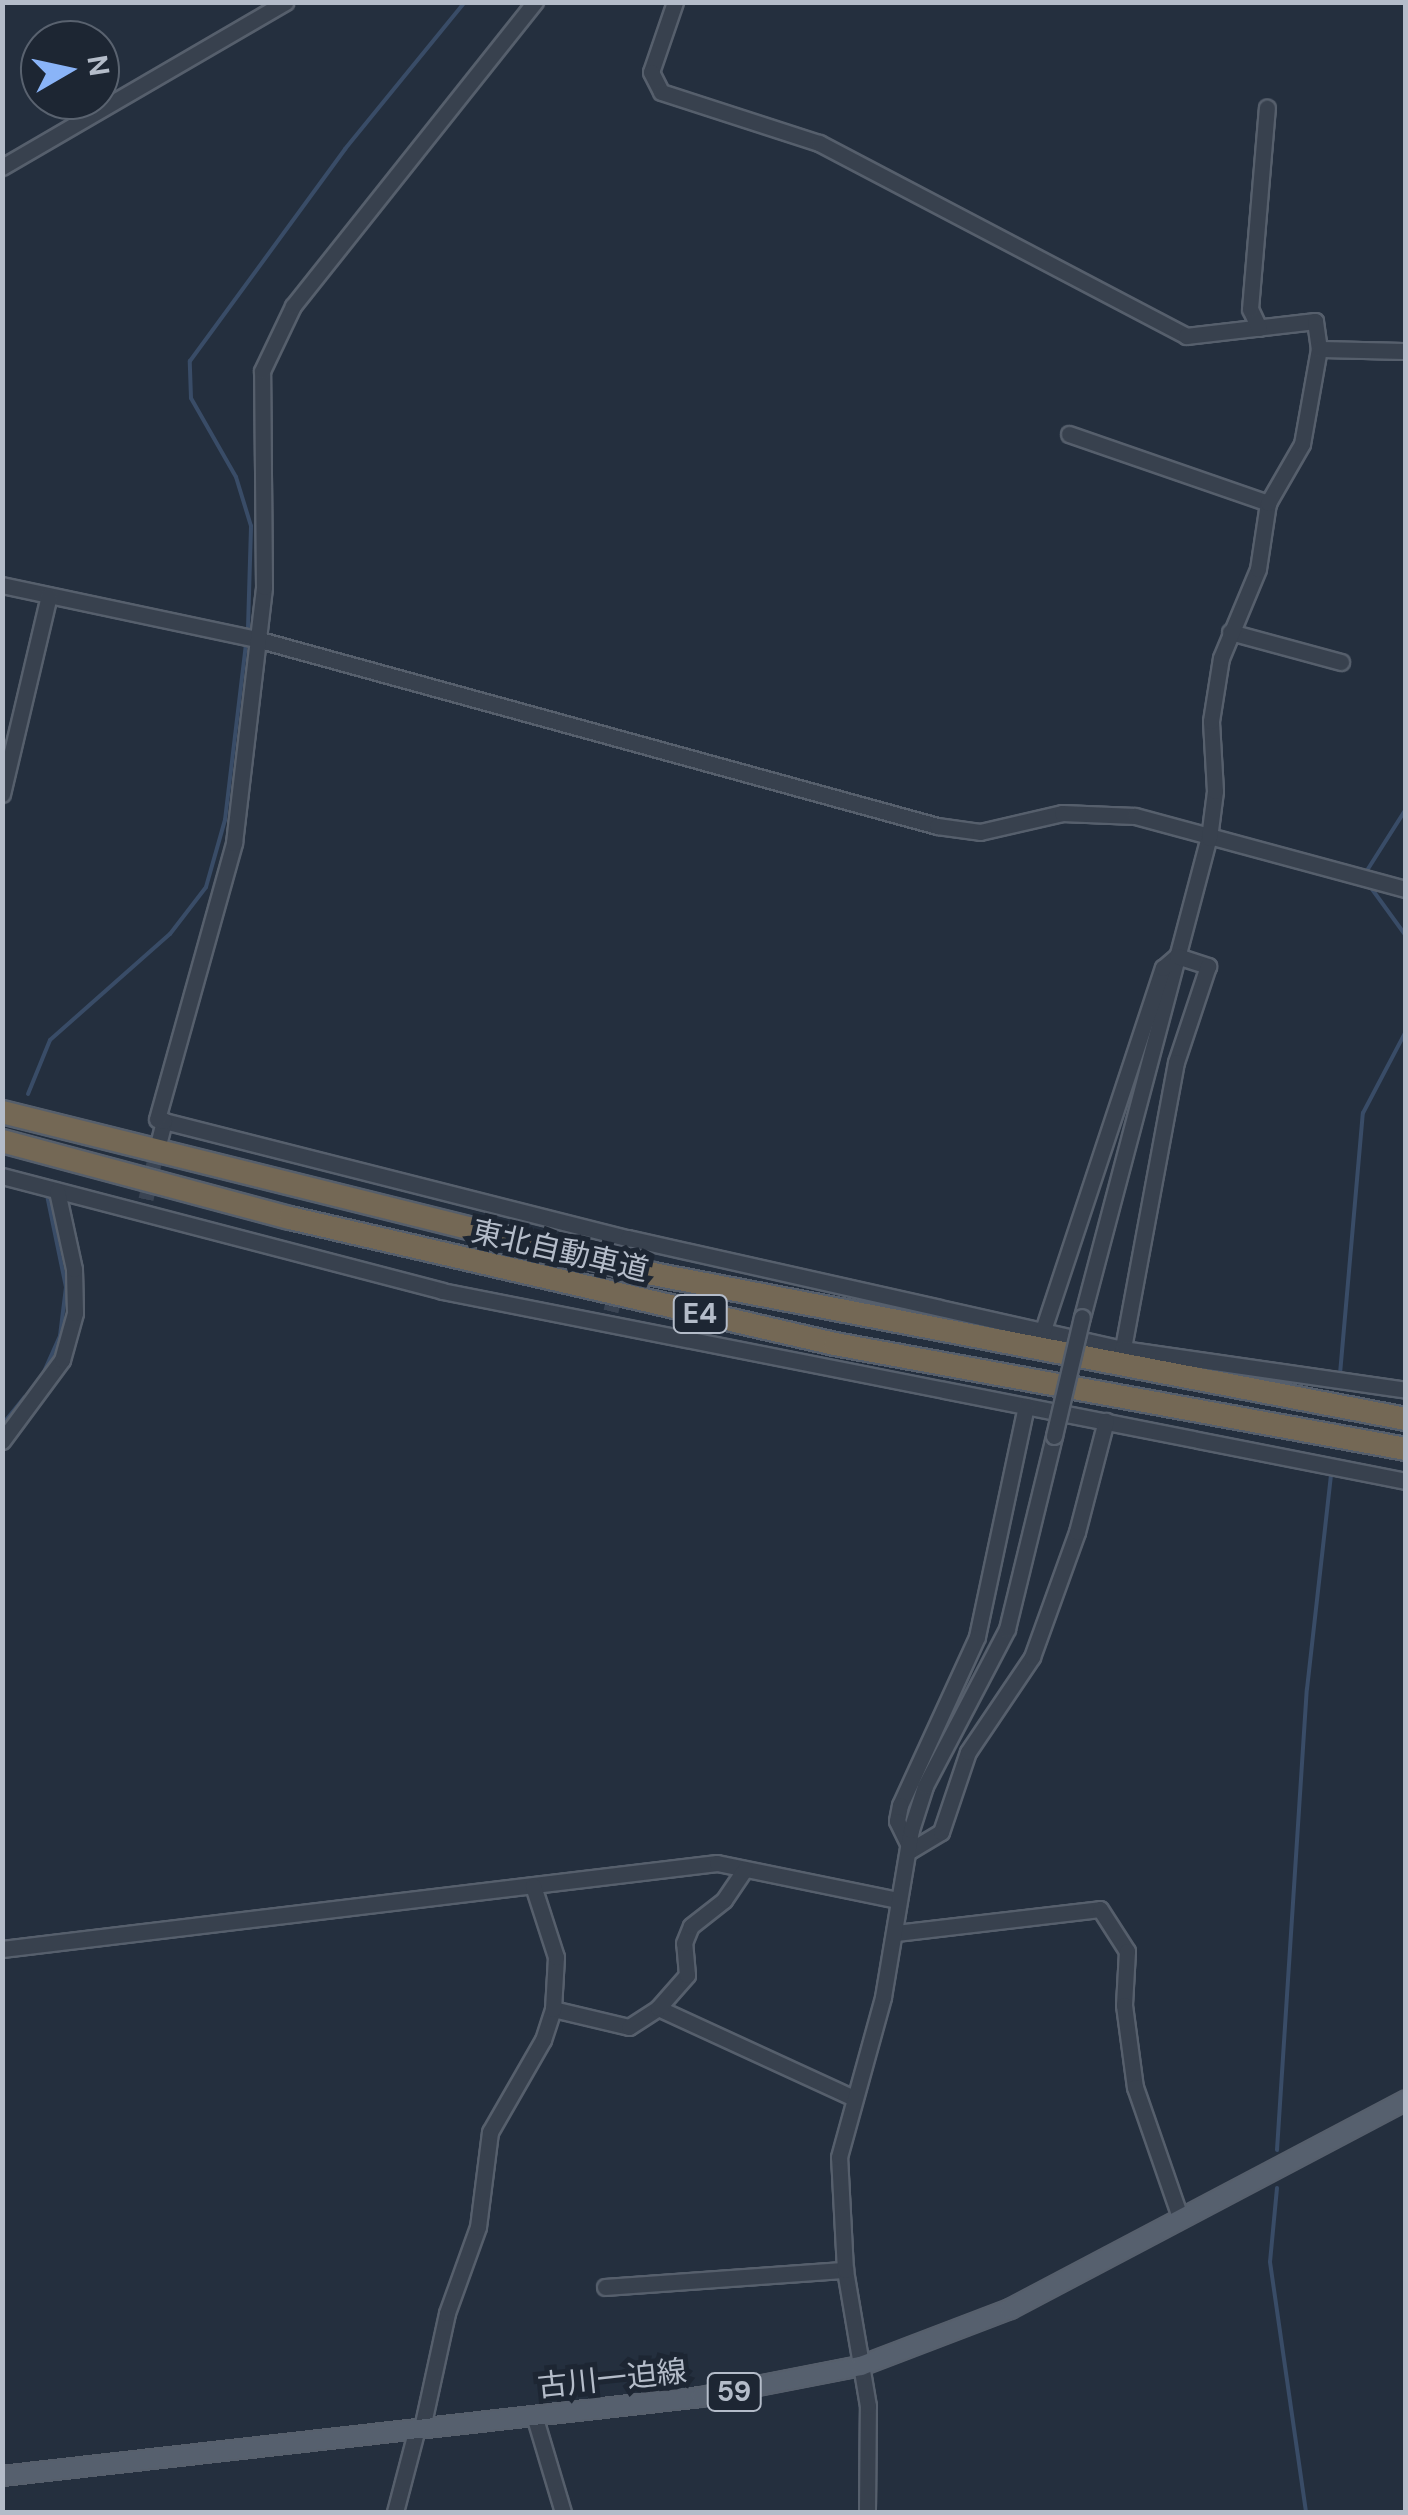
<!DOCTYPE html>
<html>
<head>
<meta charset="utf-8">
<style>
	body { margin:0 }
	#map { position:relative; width:1408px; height:2515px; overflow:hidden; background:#242f3e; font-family:"DM Sans","Noto Sans JP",sans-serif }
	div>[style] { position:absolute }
	.stream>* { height:4px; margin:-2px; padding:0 2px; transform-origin:2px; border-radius:2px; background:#394c67 }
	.minor-tunnel>* { height:15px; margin-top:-7.5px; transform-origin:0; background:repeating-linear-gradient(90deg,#3a4453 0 15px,transparent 0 23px) }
	.roads { filter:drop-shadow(2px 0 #565f6c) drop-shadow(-2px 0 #565f6c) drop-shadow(0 2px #565f6c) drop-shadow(0 -2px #565f6c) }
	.minor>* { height:15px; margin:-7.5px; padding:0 7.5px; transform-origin:7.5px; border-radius:7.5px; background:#38414e }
	.major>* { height:18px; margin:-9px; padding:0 9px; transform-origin:9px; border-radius:9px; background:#56606e }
	.highway>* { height:22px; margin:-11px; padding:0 11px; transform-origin:11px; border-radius:11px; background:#746855 }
	.bridges { filter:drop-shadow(2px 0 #565f6c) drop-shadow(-2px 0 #565f6c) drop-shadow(0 2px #565f6c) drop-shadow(0 -2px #565f6c) }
	.minor-bridge>* { height:15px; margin:-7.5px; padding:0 7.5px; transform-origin:7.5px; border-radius:7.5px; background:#38414e }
	span { translate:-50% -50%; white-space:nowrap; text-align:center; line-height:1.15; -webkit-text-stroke:10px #1d2633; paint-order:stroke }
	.shield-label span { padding:2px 8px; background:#1d2633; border:2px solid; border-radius:8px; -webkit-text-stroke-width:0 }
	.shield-label { font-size:28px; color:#b4bcc9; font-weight:700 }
	.street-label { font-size:30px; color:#b4bcc9 }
	.frame { position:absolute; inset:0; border:5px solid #b4bcc9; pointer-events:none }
	.north { position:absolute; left:20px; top:20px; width:100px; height:100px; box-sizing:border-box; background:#1d2633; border:2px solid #59626f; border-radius:50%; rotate:81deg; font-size:28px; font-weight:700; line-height:40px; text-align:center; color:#b4bcc9 }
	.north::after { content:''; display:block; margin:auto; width:35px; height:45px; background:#8ab4f8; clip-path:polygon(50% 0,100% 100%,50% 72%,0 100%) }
</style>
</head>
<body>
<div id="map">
	<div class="stream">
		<i style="left:248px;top:628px;width:102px;rotate:-88.3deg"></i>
		<i style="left:251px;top:526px;width:51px;rotate:-107deg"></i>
		<i style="left:236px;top:477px;width:91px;rotate:-119.7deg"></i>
		<i style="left:191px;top:398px;width:37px;rotate:-92deg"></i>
		<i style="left:190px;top:361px;width:263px;rotate:-53.8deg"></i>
		<i style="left:345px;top:149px;width:190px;rotate:-50.8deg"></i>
		<i style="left:1366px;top:872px;width:75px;rotate:-57.6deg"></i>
		<i style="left:1369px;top:885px;width:63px;rotate:54deg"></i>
		<i style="left:28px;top:1094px;width:58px;rotate:-67.8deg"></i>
		<i style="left:50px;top:1040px;width:160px;rotate:-41.5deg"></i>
		<i style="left:170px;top:934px;width:59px;rotate:-52.5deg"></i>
		<i style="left:206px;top:887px;width:70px;rotate:-74.2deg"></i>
		<i style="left:225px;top:820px;width:178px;rotate:-83.2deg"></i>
		<i style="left:43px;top:1374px;width:42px;rotate:-65.9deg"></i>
		<i style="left:60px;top:1336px;width:49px;rotate:-83deg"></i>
		<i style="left:66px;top:1287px;width:94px;rotate:-101.7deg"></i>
		<i style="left:1340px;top:1374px;width:262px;rotate:-85deg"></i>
		<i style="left:1363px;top:1113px;width:93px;rotate:-62.3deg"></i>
		<i style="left:2px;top:1425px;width:36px;rotate:-51deg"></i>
		<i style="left:1277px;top:2150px;width:462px;rotate:-86.3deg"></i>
		<i style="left:1307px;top:1689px;width:216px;rotate:-83.6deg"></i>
		<i style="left:1277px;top:2188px;width:74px;rotate:95.4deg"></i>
		<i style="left:1270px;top:2262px;width:253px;rotate:81.8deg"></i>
	</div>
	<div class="minor-tunnel">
		<i style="left:146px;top:1199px;width:55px;rotate:-77.5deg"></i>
		<i style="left:611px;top:1311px;width:57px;rotate:-76.9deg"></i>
	</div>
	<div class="roads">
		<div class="minor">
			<i style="left:675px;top:2px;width:74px;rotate:108.9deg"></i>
			<i style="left:651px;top:72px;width:22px;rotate:63deg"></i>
			<i style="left:661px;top:92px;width:166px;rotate:17.9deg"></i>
			<i style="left:819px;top:143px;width:415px;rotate:27.7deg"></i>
			<i style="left:1186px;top:336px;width:130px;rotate:-6.6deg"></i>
			<i style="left:1315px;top:321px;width:28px;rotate:82deg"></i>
			<i style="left:2px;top:167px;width:328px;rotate:-30.2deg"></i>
			<i style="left:1259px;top:328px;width:21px;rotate:-115deg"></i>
			<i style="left:1250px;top:309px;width:202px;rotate:-85.2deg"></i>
			<i style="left:1069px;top:434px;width:211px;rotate:19.1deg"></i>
			<i style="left:2px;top:585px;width:264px;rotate:12deg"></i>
			<i style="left:260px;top:640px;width:702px;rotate:15.36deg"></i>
			<i style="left:937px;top:826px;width:43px;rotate:7.9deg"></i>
			<i style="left:980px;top:832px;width:84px;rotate:-13deg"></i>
			<i style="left:1062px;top:813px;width:73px;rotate:2.4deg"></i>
			<i style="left:1135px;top:816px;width:281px;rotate:15.1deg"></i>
			<i style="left:1230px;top:632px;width:115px;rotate:15.1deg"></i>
			<i style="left:2px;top:794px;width:204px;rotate:-76.7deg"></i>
			<i style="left:164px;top:1121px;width:479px;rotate:14.2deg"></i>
			<i style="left:628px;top:1238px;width:507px;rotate:12.64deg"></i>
			<i style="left:159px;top:1141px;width:21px;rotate:-76deg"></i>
			<i style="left:164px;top:1121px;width:7px;rotate:-164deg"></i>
			<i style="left:157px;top:1119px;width:287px;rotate:-74.4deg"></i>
			<i style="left:234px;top:843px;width:258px;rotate:-83.3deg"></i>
			<i style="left:264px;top:587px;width:216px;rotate:-90.5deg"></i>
			<i style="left:262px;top:371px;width:72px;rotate:-64.5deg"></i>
			<i style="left:293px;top:306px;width:389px;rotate:-51.5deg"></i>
			<i style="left:2px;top:1176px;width:455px;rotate:14.6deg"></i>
			<i style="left:442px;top:1291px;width:983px;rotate:11.15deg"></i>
			<i style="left:1082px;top:1317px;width:496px;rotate:-75.2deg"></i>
			<i style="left:1209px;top:838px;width:47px;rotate:-82.7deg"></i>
			<i style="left:1215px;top:791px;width:70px;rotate:-93.3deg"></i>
			<i style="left:1211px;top:721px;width:64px;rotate:-81deg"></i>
			<i style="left:1221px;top:658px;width:96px;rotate:-67.4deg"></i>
			<i style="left:1258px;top:569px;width:67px;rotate:-81.4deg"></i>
			<i style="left:1268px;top:503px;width:68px;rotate:-60deg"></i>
			<i style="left:1302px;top:444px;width:97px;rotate:-79.9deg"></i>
			<i style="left:1319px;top:349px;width:87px;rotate:1.3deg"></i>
			<i style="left:1042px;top:1333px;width:385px;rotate:-71.7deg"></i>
			<i style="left:1163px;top:968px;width:18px;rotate:-41deg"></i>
			<i style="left:1177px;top:956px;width:33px;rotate:18deg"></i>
			<i style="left:1208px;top:966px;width:101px;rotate:108.4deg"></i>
			<i style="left:1176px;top:1062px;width:292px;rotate:100.5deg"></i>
			<i style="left:1123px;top:1349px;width:286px;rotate:8.2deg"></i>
			<i style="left:1026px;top:1406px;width:236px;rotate:102deg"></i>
			<i style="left:977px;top:1637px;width:185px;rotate:114.6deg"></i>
			<i style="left:900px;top:1805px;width:16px;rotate:101deg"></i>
			<i style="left:897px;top:1821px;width:32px;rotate:64deg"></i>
			<i style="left:911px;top:1850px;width:35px;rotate:-31deg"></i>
			<i style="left:941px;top:1832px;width:84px;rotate:-71.4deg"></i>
			<i style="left:968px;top:1752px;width:115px;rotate:-56deg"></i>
			<i style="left:1032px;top:1657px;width:133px;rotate:-70.2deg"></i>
			<i style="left:1077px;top:1532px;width:115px;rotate:-75.4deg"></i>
			<i style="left:2px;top:1441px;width:101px;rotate:-53.5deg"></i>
			<i style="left:62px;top:1360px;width:49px;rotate:-74.5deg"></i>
			<i style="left:75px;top:1313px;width:44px;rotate:-91.3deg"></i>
			<i style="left:74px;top:1269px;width:80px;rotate:-102.3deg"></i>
			<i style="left:896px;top:1933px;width:205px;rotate:-6.7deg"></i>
			<i style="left:1100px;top:1909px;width:50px;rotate:57.3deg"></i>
			<i style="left:1127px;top:1951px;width:54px;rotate:93.2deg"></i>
			<i style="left:1124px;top:2005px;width:83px;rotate:82.4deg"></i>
			<i style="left:1135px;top:2087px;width:138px;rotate:70.9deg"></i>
			<i style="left:2px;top:1949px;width:720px;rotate:-6.86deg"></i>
			<i style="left:717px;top:1863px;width:185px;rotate:11.6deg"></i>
			<i style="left:658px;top:2008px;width:216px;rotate:24.7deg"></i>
			<i style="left:553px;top:2009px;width:78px;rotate:13.3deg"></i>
			<i style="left:629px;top:2027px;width:35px;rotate:-33deg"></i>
			<i style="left:658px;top:2008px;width:44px;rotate:-48.7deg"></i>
			<i style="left:687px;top:1975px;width:32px;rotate:-95deg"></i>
			<i style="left:684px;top:1943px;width:18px;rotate:-68deg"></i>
			<i style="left:691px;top:1926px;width:42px;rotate:-38.2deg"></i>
			<i style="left:724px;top:1900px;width:37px;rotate:-56deg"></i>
			<i style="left:605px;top:2287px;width:241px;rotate:-4.1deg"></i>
			<i style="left:534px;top:2415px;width:101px;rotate:73.4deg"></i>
			<i style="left:422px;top:2428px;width:118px;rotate:-77.7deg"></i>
			<i style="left:447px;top:2313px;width:91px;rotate:-70.2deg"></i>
			<i style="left:478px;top:2227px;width:96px;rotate:-82.8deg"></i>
			<i style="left:490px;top:2132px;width:106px;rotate:-60.1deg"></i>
			<i style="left:543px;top:2040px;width:33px;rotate:-72deg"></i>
			<i style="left:553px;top:2009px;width:52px;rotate:-86.7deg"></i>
			<i style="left:556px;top:1957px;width:75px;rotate:-107.9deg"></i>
			<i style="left:395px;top:2512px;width:87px;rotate:-75.3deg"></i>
			<i style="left:867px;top:2512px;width:106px;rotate:-89.5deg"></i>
			<i style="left:868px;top:2406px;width:138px;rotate:-99.6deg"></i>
			<i style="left:845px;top:2270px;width:113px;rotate:-93deg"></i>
			<i style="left:839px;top:2157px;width:166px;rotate:-74.6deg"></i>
			<i style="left:883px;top:1997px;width:169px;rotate:-80.5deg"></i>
			<i style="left:911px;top:1830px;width:46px;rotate:-72.3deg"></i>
			<i style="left:925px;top:1786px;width:177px;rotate:-62.4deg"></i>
			<i style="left:1007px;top:1629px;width:199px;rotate:-76.3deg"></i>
		</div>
		<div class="major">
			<i style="left:2px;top:2476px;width:703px;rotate:-6.45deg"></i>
			<i style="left:701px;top:2397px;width:163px;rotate:-11deg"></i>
			<i style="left:861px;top:2366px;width:160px;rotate:-20.9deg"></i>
			<i style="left:1010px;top:2309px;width:448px;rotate:-27.8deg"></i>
		</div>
		<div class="highway">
			<i style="left:2px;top:1112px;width:671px;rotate:13.97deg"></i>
			<i style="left:653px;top:1274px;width:767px;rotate:10.9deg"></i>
			<i style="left:2px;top:1141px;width:298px;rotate:15deg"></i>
			<i style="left:290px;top:1218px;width:559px;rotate:13.02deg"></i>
			<i style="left:835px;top:1344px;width:581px;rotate:10.42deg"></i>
		</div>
	</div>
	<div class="bridges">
		<div class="minor-bridge">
			<i style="left:1054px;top:1436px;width:122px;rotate:-76.8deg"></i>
		</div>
	</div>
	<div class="shield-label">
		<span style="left:700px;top:1314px">E4</span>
		<span style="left:734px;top:2392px">59</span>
	</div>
	<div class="street-label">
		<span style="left:560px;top:1251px;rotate:13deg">東北自動車道</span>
		<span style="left:612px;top:2379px;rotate:-6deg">古川一迫線</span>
	</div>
	<div class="frame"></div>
	<div class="north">N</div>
</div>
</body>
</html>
